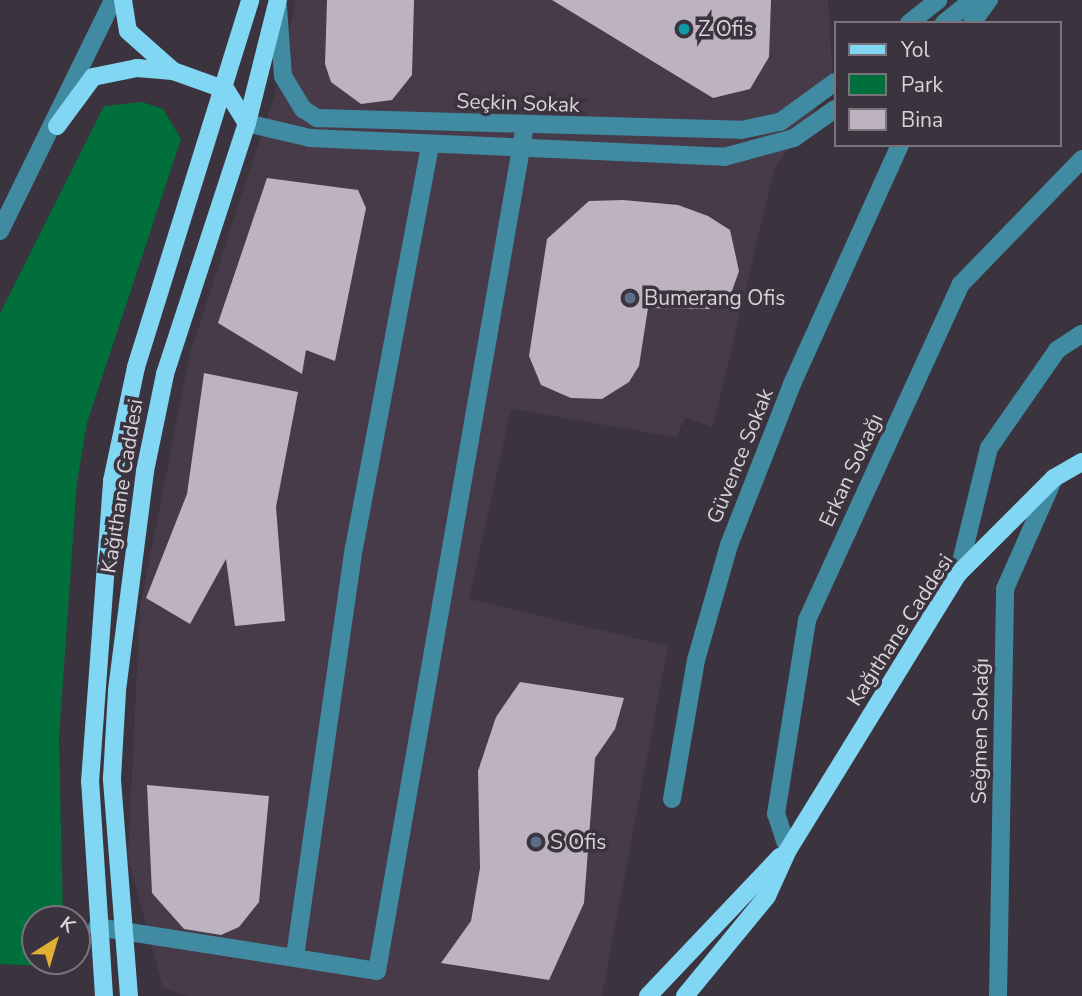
<!DOCTYPE html>
<html>
<head>
<meta charset="utf-8">
<style>
	body { margin:0 }
	#map { position:relative; width:1082px; height:996px; overflow:hidden; background:#3b333d; font-family:"Nunito Sans",sans-serif }
	div>[style] { position:absolute }
	.built>* { inset:0; background:#473b4a }
	.green>* { inset:0; background:#016f3b }
	.building>* { inset:0; background:#bcb3bf }
	.minor>* { height:18px; margin:-9px; padding:0 9px; transform-origin:9px; border-radius:9px; background:#418ba2 }
	.major>* { height:18px; margin:-9px; padding:0 9px; transform-origin:9px; border-radius:9px; background:#81d7f3 }
	.dots>* { width:19px; height:19px; translate:-50% -50%; box-sizing:border-box; border:4px solid #3b333d; border-radius:50% }
	span { translate:-50% -50%; white-space:nowrap; text-align:center; line-height:1.15; -webkit-text-stroke:7px #3b333d; paint-order:stroke }
	.poi-label { font-size:21px; color:#d9d4da }
	.left { translate:0 -50%; text-align:left }
	.street-label { font-size:21px; color:#d9d4da }
	.legend { position:absolute; left:834px; top:21px; width:228px; height:126px; box-sizing:border-box; background:#3b333d; border:2px solid #7a737c; margin:0; padding:9px 12px; list-style:none; font-size:21px; color:#d9d4da }
	.legend li { display:flex; align-items:center; gap:14px; height:35px }
	.legend b { width:35px; border:2px solid #7a737c }
	.north { position:absolute; left:21px; top:905px; width:70px; height:70px; box-sizing:border-box; background:#3b333d; border:2px solid #7a737c; border-radius:50%; rotate:37deg; font-size:19px; font-weight:700; line-height:28px; text-align:center; color:#d9d4da }
	.north::after { content:''; display:block; margin:auto; width:24px; height:32px; background:#e1af34; clip-path:polygon(50% 0,100% 100%,50% 72%,0 100%) }
</style>
</head>
<body>
<div id="map">
	<div class="built">
		<i style="clip-path:polygon(296px 0,828px 0,833px 83px,774px 170px,713px 427px,685px 418px,676px 437px,511px 409px,469px 599px,668px 646px,602px 996px,189px 996px,163px 988px,128px 858px,140px 608px,190px 353px,274px 97px)"></i>
	</div>
	<div class="green">
		<i style="clip-path:polygon(142px 102px,163px 109px,181px 139px,87px 423px,77px 482px,59px 736px,63px 919px,35px 919px,35px 961px,65px 961px,66px 967px,0 964px,0 313px,104px 106px)"></i>
	</div>
	<div class="building">
		<i style="clip-path:polygon(327px 0,414px 0,412px 75px,392px 100px,361px 104px,331px 82px,325px 64px)"></i>
		<i style="clip-path:polygon(552px 0,771px 0,769px 57px,750px 89px,713px 98px)"></i>
		<i style="clip-path:polygon(267px 178px,358px 190px,366px 208px,335px 361px,306px 350px,302px 374px,218px 323px)"></i>
		<i style="clip-path:polygon(623px 200px,678px 205px,708px 216px,730px 230px,739px 271px,732px 291px,709px 309px,648px 308px,639px 366px,629px 382px,602px 399px,571px 398px,541px 385px,529px 356px,547px 239px,589px 201px)"></i>
		<i style="clip-path:polygon(204px 373px,298px 392px,276px 507px,285px 621px,235px 626px,226px 559px,190px 624px,146px 598px,187px 494px)"></i>
		<i style="clip-path:polygon(520px 682px,624px 698px,615px 729px,595px 758px,584px 903px,549px 980px,441px 963px,471px 921px,480px 868px,478px 771px,496px 717px)"></i>
		<i style="clip-path:polygon(147px 785px,269px 796px,259px 902px,239px 927px,221px 935px,184px 929px,152px 893px)"></i>
	</div>
	<div class="minor">
		<i style="left:278px;top:7px;width:69px;rotate:85.9deg"></i>
		<i style="left:283px;top:76px;width:39px;rotate:59deg"></i>
		<i style="left:303px;top:109px;width:17px;rotate:33deg"></i>
		<i style="left:317px;top:118px;width:424px;rotate:1.6deg"></i>
		<i style="left:741px;top:130px;width:40px;rotate:-12deg"></i>
		<i style="left:780px;top:122px;width:68px;rotate:-36deg"></i>
		<i style="left:909px;top:23px;width:37px;rotate:-38deg"></i>
		<i style="left:944px;top:23px;width:36px;rotate:-39deg"></i>
		<i style="left:972px;top:23px;width:29px;rotate:-54deg"></i>
		<i style="left:247px;top:123px;width:65px;rotate:13.4deg"></i>
		<i style="left:310px;top:138px;width:414px;rotate:2.6deg"></i>
		<i style="left:724px;top:157px;width:73px;rotate:-15.2deg"></i>
		<i style="left:794px;top:138px;width:50px;rotate:-35.3deg"></i>
		<i style="left:0;top:231px;width:257px;rotate:-63.9deg"></i>
		<i style="left:958px;top:574px;width:130px;rotate:-76.2deg"></i>
		<i style="left:989px;top:448px;width:119px;rotate:-55.2deg"></i>
		<i style="left:1057px;top:350px;width:30px;rotate:-33deg"></i>
		<i style="left:672px;top:799px;width:141px;rotate:-80.2deg"></i>
		<i style="left:696px;top:660px;width:120px;rotate:-74deg"></i>
		<i style="left:729px;top:545px;width:173px;rotate:-68.6deg"></i>
		<i style="left:792px;top:384px;width:262px;rotate:-65.7deg"></i>
		<i style="left:788px;top:850px;width:38px;rotate:-108deg"></i>
		<i style="left:776px;top:814px;width:196px;rotate:-80.9deg"></i>
		<i style="left:807px;top:620px;width:370px;rotate:-65.4deg"></i>
		<i style="left:961px;top:284px;width:174px;rotate:-45.9deg"></i>
		<i style="left:97px;top:927px;width:283px;rotate:8.9deg"></i>
		<i style="left:377px;top:971px;width:858px;rotate:-80.07deg"></i>
		<i style="left:295px;top:956px;width:412px;rotate:-81.8deg"></i>
		<i style="left:354px;top:548px;width:411px;rotate:-79.3deg"></i>
		<i style="left:998px;top:996px;width:407px;rotate:-89deg"></i>
		<i style="left:1005px;top:589px;width:121px;rotate:-66.2deg"></i>
	</div>
	<div class="major">
		<i style="left:123px;top:0;width:31px;rotate:81deg"></i>
		<i style="left:128px;top:31px;width:60px;rotate:41.6deg"></i>
		<i style="left:57px;top:126px;width:61px;rotate:-53.7deg"></i>
		<i style="left:93px;top:77px;width:45px;rotate:-11.6deg"></i>
		<i style="left:137px;top:68px;width:36px;rotate:5deg"></i>
		<i style="left:173px;top:71px;width:56px;rotate:19.7deg"></i>
		<i style="left:226px;top:90px;width:39px;rotate:58deg"></i>
		<i style="left:104px;top:996px;width:214px;rotate:-93.7deg"></i>
		<i style="left:90px;top:782px;width:302px;rotate:-85.8deg"></i>
		<i style="left:112px;top:481px;width:116px;rotate:-78.1deg"></i>
		<i style="left:136px;top:367px;width:384px;rotate:-72.7deg"></i>
		<i style="left:129px;top:996px;width:219px;rotate:-94.5deg"></i>
		<i style="left:112px;top:778px;width:88px;rotate:-86.7deg"></i>
		<i style="left:117px;top:690px;width:221px;rotate:-82.7deg"></i>
		<i style="left:145px;top:471px;width:99px;rotate:-78.3deg"></i>
		<i style="left:165px;top:374px;width:264px;rotate:-71.9deg"></i>
		<i style="left:247px;top:123px;width:127px;rotate:-75.9deg"></i>
		<i style="left:648px;top:996px;width:192px;rotate:-46.5deg"></i>
		<i style="left:685px;top:996px;width:129px;rotate:-50.6deg"></i>
		<i style="left:767px;top:896px;width:51px;rotate:-65.5deg"></i>
		<i style="left:788px;top:850px;width:324px;rotate:-58.4deg"></i>
		<i style="left:958px;top:574px;width:136px;rotate:-45deg"></i>
		<i style="left:1054px;top:478px;width:32px;rotate:-30deg"></i>
	</div>
	<div class="dots">
		<i style="left:684px;top:29px;background:#0f9aa8"></i>
		<i style="left:630px;top:298px;background:#5c6f8a"></i>
		<i style="left:536px;top:842px;background:#5c6f8a"></i>
	</div>
	<div class="poi-label">
		<span class="left" style="left:698px;top:29px">Z Ofis</span>
		<span class="left" style="left:644px;top:298px">Bumerang Ofis</span>
		<span class="left" style="left:550px;top:842px">S Ofis</span>
	</div>
	<div class="street-label">
		<span style="left:518px;top:103px;rotate:2deg">Seçkin Sokak</span>
		<span style="left:740px;top:456px;rotate:-68deg">Güvence Sokak</span>
		<span style="left:851px;top:470px;rotate:-65deg">Erkan Sokağı</span>
		<span style="left:122px;top:486px;rotate:-81deg">Kağıthane Caddesi</span>
		<span style="left:900px;top:630px;rotate:-57deg">Kağıthane Caddesi</span>
		<span style="left:980px;top:731px;rotate:-89deg">Seğmen Sokağı</span>
	</div>
	<ul class="legend">
	<li><b style="height:9px;background:#81d7f3"></b>Yol</li>
	<li><b style="height:19px;background:#016f3b"></b>Park</li>
	<li><b style="height:19px;background:#bcb3bf"></b>Bina</li>
	</ul>
	<div class="north">K</div>
</div>
</body>
</html>
